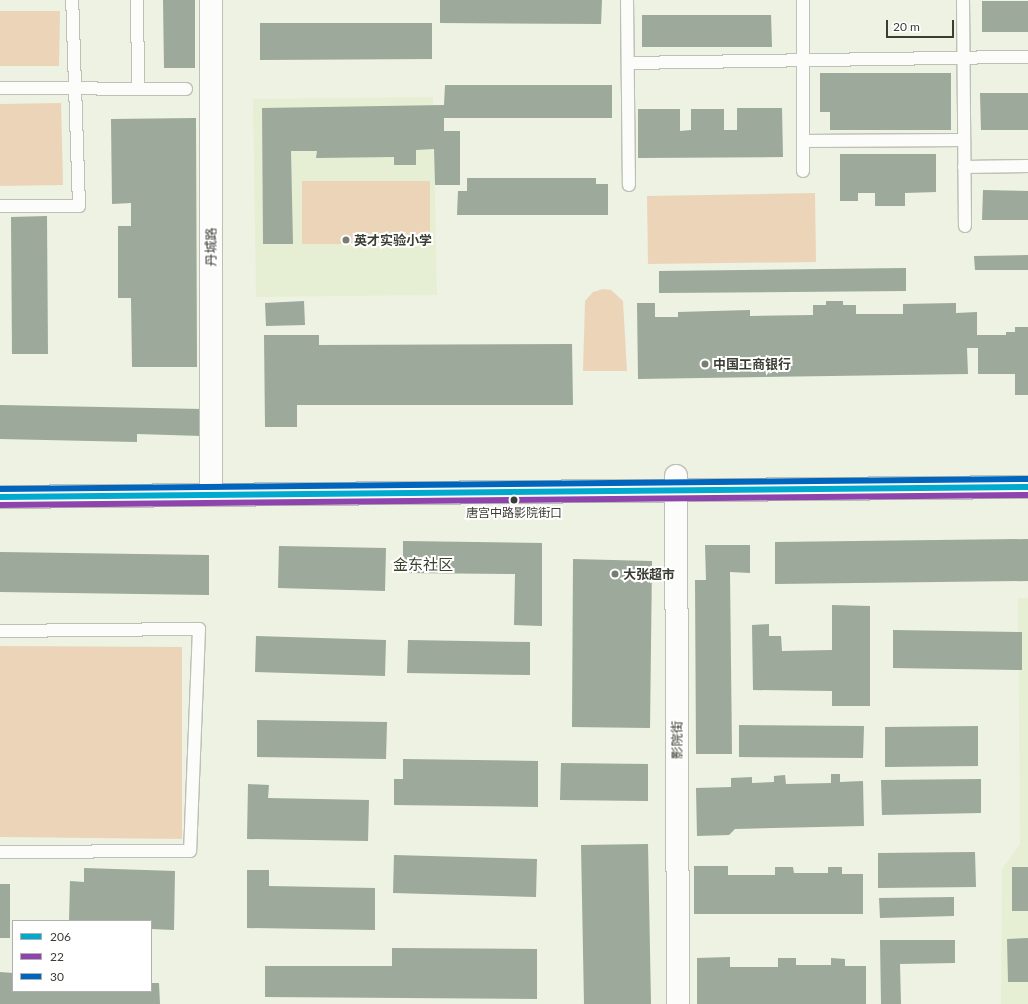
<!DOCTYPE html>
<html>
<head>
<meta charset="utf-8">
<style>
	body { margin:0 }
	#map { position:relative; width:1028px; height:1004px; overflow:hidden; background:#edf2e2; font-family:Lato,"Noto Sans SC",sans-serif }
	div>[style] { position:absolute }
	.built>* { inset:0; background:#e6efd4 }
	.green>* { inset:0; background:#ecd4b9 }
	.building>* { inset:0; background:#9ca99b }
	.roads { filter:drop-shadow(1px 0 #bdc0b4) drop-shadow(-1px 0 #bdc0b4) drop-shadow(0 1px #bdc0b4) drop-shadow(0 -1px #bdc0b4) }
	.lane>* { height:12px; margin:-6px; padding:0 6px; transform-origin:6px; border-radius:6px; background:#fcfdfb }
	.street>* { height:22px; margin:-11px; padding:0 11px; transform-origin:11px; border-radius:11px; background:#fcfdfb }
	.secondary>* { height:22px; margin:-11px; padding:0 11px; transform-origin:11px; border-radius:11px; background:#fcfdfb }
	.bus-1>* { height:6px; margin:-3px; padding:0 3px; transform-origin:3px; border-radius:3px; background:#00a9ce }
	.bus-2>* { height:6px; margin:-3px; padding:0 3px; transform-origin:3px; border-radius:3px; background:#8e44ad }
	.bus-3>* { height:6px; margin:-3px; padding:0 3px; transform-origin:3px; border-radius:3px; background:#0065bd }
	.dots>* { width:11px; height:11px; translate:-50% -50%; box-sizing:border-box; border:2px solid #fff; border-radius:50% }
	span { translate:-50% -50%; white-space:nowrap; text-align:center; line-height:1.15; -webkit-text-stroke:4px #fff; paint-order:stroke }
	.bus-label { font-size:12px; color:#3a3d32 }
	.poi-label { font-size:13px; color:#3a3d32; font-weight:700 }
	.left { translate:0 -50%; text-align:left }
	.street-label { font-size:13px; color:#3a3d32 }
	.quarter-label { font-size:15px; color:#3a412a }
	.legend { position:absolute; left:12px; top:920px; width:140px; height:72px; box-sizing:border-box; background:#fff; border:1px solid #b0b1ad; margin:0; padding:5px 7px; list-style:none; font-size:12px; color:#3a3d32 }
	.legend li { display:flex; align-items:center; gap:8px; height:20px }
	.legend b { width:20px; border:1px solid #b0b1ad }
	.scale { position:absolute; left:886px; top:20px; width:68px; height:18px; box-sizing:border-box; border:2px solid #3a3d32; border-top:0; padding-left:5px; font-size:12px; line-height:14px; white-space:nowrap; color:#3a3d32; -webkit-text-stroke:3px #fff; paint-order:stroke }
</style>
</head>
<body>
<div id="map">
	<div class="built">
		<i style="clip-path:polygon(433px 97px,437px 295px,256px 297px,253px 99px)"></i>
		<i style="clip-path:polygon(1018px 598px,1028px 598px,1028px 1004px,1001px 1004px,1002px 869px,1020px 844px)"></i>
	</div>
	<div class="green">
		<i style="clip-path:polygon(0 11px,60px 11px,59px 66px,0 66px)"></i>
		<i style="clip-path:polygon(61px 103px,63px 185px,0 186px,0 104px)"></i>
		<i style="clip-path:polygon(302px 181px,430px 181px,430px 244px,302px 244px)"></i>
		<i style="clip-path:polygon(815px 193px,816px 262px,648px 264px,647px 196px)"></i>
		<i style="clip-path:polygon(603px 289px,611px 290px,623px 301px,627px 371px,583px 371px,585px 301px,593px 292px)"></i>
		<i style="clip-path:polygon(0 646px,182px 647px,182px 839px,0 837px)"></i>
	</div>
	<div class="building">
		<i style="clip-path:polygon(163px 0,195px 0,195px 68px,164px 68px)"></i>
		<i style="clip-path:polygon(440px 0,602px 0,601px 24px,440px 23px)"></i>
		<i style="clip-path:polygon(982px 1px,1028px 1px,1028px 32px,982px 32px)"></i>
		<i style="clip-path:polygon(642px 15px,771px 15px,772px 47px,642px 47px)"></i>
		<i style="clip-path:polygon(260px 23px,432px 23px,432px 59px,260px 60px)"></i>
		<i style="clip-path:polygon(820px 73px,951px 73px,951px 130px,830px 130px,830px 112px,820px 112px)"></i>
		<i style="clip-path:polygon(445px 85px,612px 85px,612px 118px,444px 118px,444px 131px,460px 131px,460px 185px,435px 185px,434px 149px,416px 150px,416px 165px,394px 165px,394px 157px,316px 158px,317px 151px,291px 151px,293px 244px,263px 244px,262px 108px,444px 105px)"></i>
		<i style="clip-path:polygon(980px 93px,1028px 93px,1028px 130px,981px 130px)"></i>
		<i style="clip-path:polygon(737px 108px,782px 108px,783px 157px,638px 158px,638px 109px,680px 109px,680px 131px,691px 130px,691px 109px,724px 109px,724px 130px,737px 130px)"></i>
		<i style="clip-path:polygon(196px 118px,197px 367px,132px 367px,131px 298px,118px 298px,118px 226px,131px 226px,131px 203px,112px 204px,111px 119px)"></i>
		<i style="clip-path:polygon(840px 154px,936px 154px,936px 192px,905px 193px,905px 206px,875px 206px,875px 193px,858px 193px,858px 201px,840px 201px)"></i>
		<i style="clip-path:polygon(467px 178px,596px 178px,596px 184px,608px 184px,608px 215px,457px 215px,458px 191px,467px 191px)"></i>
		<i style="clip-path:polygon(983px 190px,1028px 191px,1028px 220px,982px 220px)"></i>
		<i style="clip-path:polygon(47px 216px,48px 354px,12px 354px,11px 217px)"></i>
		<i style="clip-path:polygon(1028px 255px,1028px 270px,975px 270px,974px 256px)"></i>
		<i style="clip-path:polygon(906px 268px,906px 291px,659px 293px,659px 271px)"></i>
		<i style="clip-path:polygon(304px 301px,305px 325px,266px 326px,265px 303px)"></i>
		<i style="clip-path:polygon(826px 301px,843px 301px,843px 305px,856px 305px,856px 314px,903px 314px,903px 304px,956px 303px,956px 313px,977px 312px,977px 335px,1006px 335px,1006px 332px,1015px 332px,1015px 327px,1028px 327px,1028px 395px,1015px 395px,1015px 374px,978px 374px,978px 348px,967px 348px,968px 374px,638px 379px,637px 303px,655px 303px,655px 317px,678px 317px,678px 312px,750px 310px,750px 316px,813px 315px,813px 305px,826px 305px)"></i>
		<i style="clip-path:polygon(264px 335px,319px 335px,319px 345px,572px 344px,573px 405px,297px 405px,297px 427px,265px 427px)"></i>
		<i style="clip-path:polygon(0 405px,202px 409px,202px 436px,137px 434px,137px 442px,0 439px)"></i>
		<i style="clip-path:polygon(1028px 539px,1028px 581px,775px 584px,775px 542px)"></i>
		<i style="clip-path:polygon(403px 541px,542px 543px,542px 626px,514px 625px,515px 574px,403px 573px)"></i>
		<i style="clip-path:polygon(705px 545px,750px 545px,750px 573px,730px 572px,732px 754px,696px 754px,695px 580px,706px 580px)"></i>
		<i style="clip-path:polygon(279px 546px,386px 548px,385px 591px,278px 588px)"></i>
		<i style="clip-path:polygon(0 552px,209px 555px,209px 595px,0 592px)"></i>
		<i style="clip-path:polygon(573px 559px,652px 561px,650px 728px,572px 727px)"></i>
		<i style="clip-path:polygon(832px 605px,870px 606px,870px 706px,832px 706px,832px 691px,753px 690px,752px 625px,769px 624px,769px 636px,781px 636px,782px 651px,832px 650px)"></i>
		<i style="clip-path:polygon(893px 630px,1022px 632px,1022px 670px,893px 668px)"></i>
		<i style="clip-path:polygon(256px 636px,386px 640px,385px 676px,255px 672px)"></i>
		<i style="clip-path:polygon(408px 640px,530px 642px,530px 675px,407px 673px)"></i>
		<i style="clip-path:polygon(257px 720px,387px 722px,386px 759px,257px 757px)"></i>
		<i style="clip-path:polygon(739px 725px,864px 726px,863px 758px,739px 757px)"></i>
		<i style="clip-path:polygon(978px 726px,978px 766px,885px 767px,885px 727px)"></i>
		<i style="clip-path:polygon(403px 759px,538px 761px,538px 807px,394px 805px,394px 779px,403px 779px)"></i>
		<i style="clip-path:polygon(561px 763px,648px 764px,648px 801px,560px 800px)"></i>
		<i style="clip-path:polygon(831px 774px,840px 774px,840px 782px,863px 781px,864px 826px,735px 829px,729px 835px,697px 836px,696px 788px,731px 787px,731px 778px,752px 777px,752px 783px,774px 782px,774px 776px,785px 775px,786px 784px,831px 783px)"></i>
		<i style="clip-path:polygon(981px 779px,981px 813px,882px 815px,881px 780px)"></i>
		<i style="clip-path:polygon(248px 784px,269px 785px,268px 798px,369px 800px,368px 841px,247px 839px)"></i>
		<i style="clip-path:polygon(648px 844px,651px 1004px,584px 1004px,581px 845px)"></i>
		<i style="clip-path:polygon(975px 852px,976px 887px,878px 888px,878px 853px)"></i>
		<i style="clip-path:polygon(394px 855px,537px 859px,536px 897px,393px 893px)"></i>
		<i style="clip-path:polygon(694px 866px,728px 866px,728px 875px,775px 875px,775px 867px,793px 867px,794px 873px,828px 873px,828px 867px,842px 867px,842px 874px,863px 874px,863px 914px,694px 914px)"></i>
		<i style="clip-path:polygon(1012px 867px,1028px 867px,1028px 911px,1012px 911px)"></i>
		<i style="clip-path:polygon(84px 868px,175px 871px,174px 930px,151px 929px,151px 921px,69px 921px,70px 881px,84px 882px)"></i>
		<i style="clip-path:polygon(247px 870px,269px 870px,269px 886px,375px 888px,375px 930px,247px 928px)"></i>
		<i style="clip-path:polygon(0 884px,10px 884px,10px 938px,0 938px)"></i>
		<i style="clip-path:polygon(954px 897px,954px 916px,880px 918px,879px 898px)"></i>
		<i style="clip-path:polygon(1028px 938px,1028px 982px,1008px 982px,1007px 939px)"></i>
		<i style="clip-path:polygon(880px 940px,955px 940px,955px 963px,900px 964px,901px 1004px,881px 1004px)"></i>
		<i style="clip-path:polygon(392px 948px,537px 949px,537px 999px,265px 997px,265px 966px,392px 966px)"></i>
		<i style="clip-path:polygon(730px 957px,730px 967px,778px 967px,778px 958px,796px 958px,796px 965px,831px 965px,831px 958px,845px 959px,845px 966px,866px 966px,866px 1004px,697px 1004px,697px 958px)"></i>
		<i style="clip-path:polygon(0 972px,13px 973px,13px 991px,151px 991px,151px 983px,159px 983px,160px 1004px,0 1004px)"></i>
	</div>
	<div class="roads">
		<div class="lane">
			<i style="left:137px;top:0;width:88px;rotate:89.3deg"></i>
			<i style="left:627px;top:0;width:185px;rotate:89.4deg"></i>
			<i style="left:803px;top:0;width:171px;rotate:90deg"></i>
			<i style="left:963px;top:0;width:226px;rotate:89.5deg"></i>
			<i style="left:628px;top:63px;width:400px;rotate:-0.9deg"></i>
			<i style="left:0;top:88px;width:186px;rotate:0.3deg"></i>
			<i style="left:803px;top:141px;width:161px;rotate:-0.4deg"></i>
			<i style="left:964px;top:167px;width:64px;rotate:-0.9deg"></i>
			<i style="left:0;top:206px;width:79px"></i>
			<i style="left:79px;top:206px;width:206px;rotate:-91.9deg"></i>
			<i style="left:0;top:631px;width:199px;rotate:-0.6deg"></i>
			<i style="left:199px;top:629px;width:222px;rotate:92.3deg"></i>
			<i style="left:190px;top:851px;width:190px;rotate:179.7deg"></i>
		</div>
		<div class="street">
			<i style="left:676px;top:476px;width:528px;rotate:89.78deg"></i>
			<i style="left:211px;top:495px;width:495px;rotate:-90deg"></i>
		</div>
		<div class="secondary">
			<i style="left:0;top:497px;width:1028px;rotate:-0.56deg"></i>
		</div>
	</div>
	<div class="bus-1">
		<i style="left:0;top:497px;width:1028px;rotate:-0.56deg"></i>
	</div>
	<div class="bus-2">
		<i style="left:0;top:505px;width:1028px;rotate:-0.56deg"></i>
	</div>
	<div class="bus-3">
		<i style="left:0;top:489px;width:1028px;rotate:-0.56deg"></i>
	</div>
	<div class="dots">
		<i style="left:346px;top:240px;background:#797c70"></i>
		<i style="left:705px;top:364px;background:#797c70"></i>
		<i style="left:514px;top:500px;background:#3a3d32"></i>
		<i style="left:615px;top:574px;background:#797c70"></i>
	</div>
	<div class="bus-label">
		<span style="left:514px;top:513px">唐宫中路影院街口</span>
	</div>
	<div class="poi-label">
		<span class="left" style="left:354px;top:240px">英才实验小学</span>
		<span class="left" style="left:713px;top:364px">中国工商银行</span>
		<span class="left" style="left:623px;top:574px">大张超市</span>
	</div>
	<div class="street-label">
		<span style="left:211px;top:247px;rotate:-90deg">丹城路</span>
		<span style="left:677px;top:740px;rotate:-90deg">影院街</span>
	</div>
	<div class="quarter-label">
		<span style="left:423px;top:565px">金东社区</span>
	</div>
	<ul class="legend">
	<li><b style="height:5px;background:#00a9ce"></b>206</li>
	<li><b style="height:5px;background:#8e44ad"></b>22</li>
	<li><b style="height:5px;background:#0065bd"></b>30</li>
	</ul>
	<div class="scale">20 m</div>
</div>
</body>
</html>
